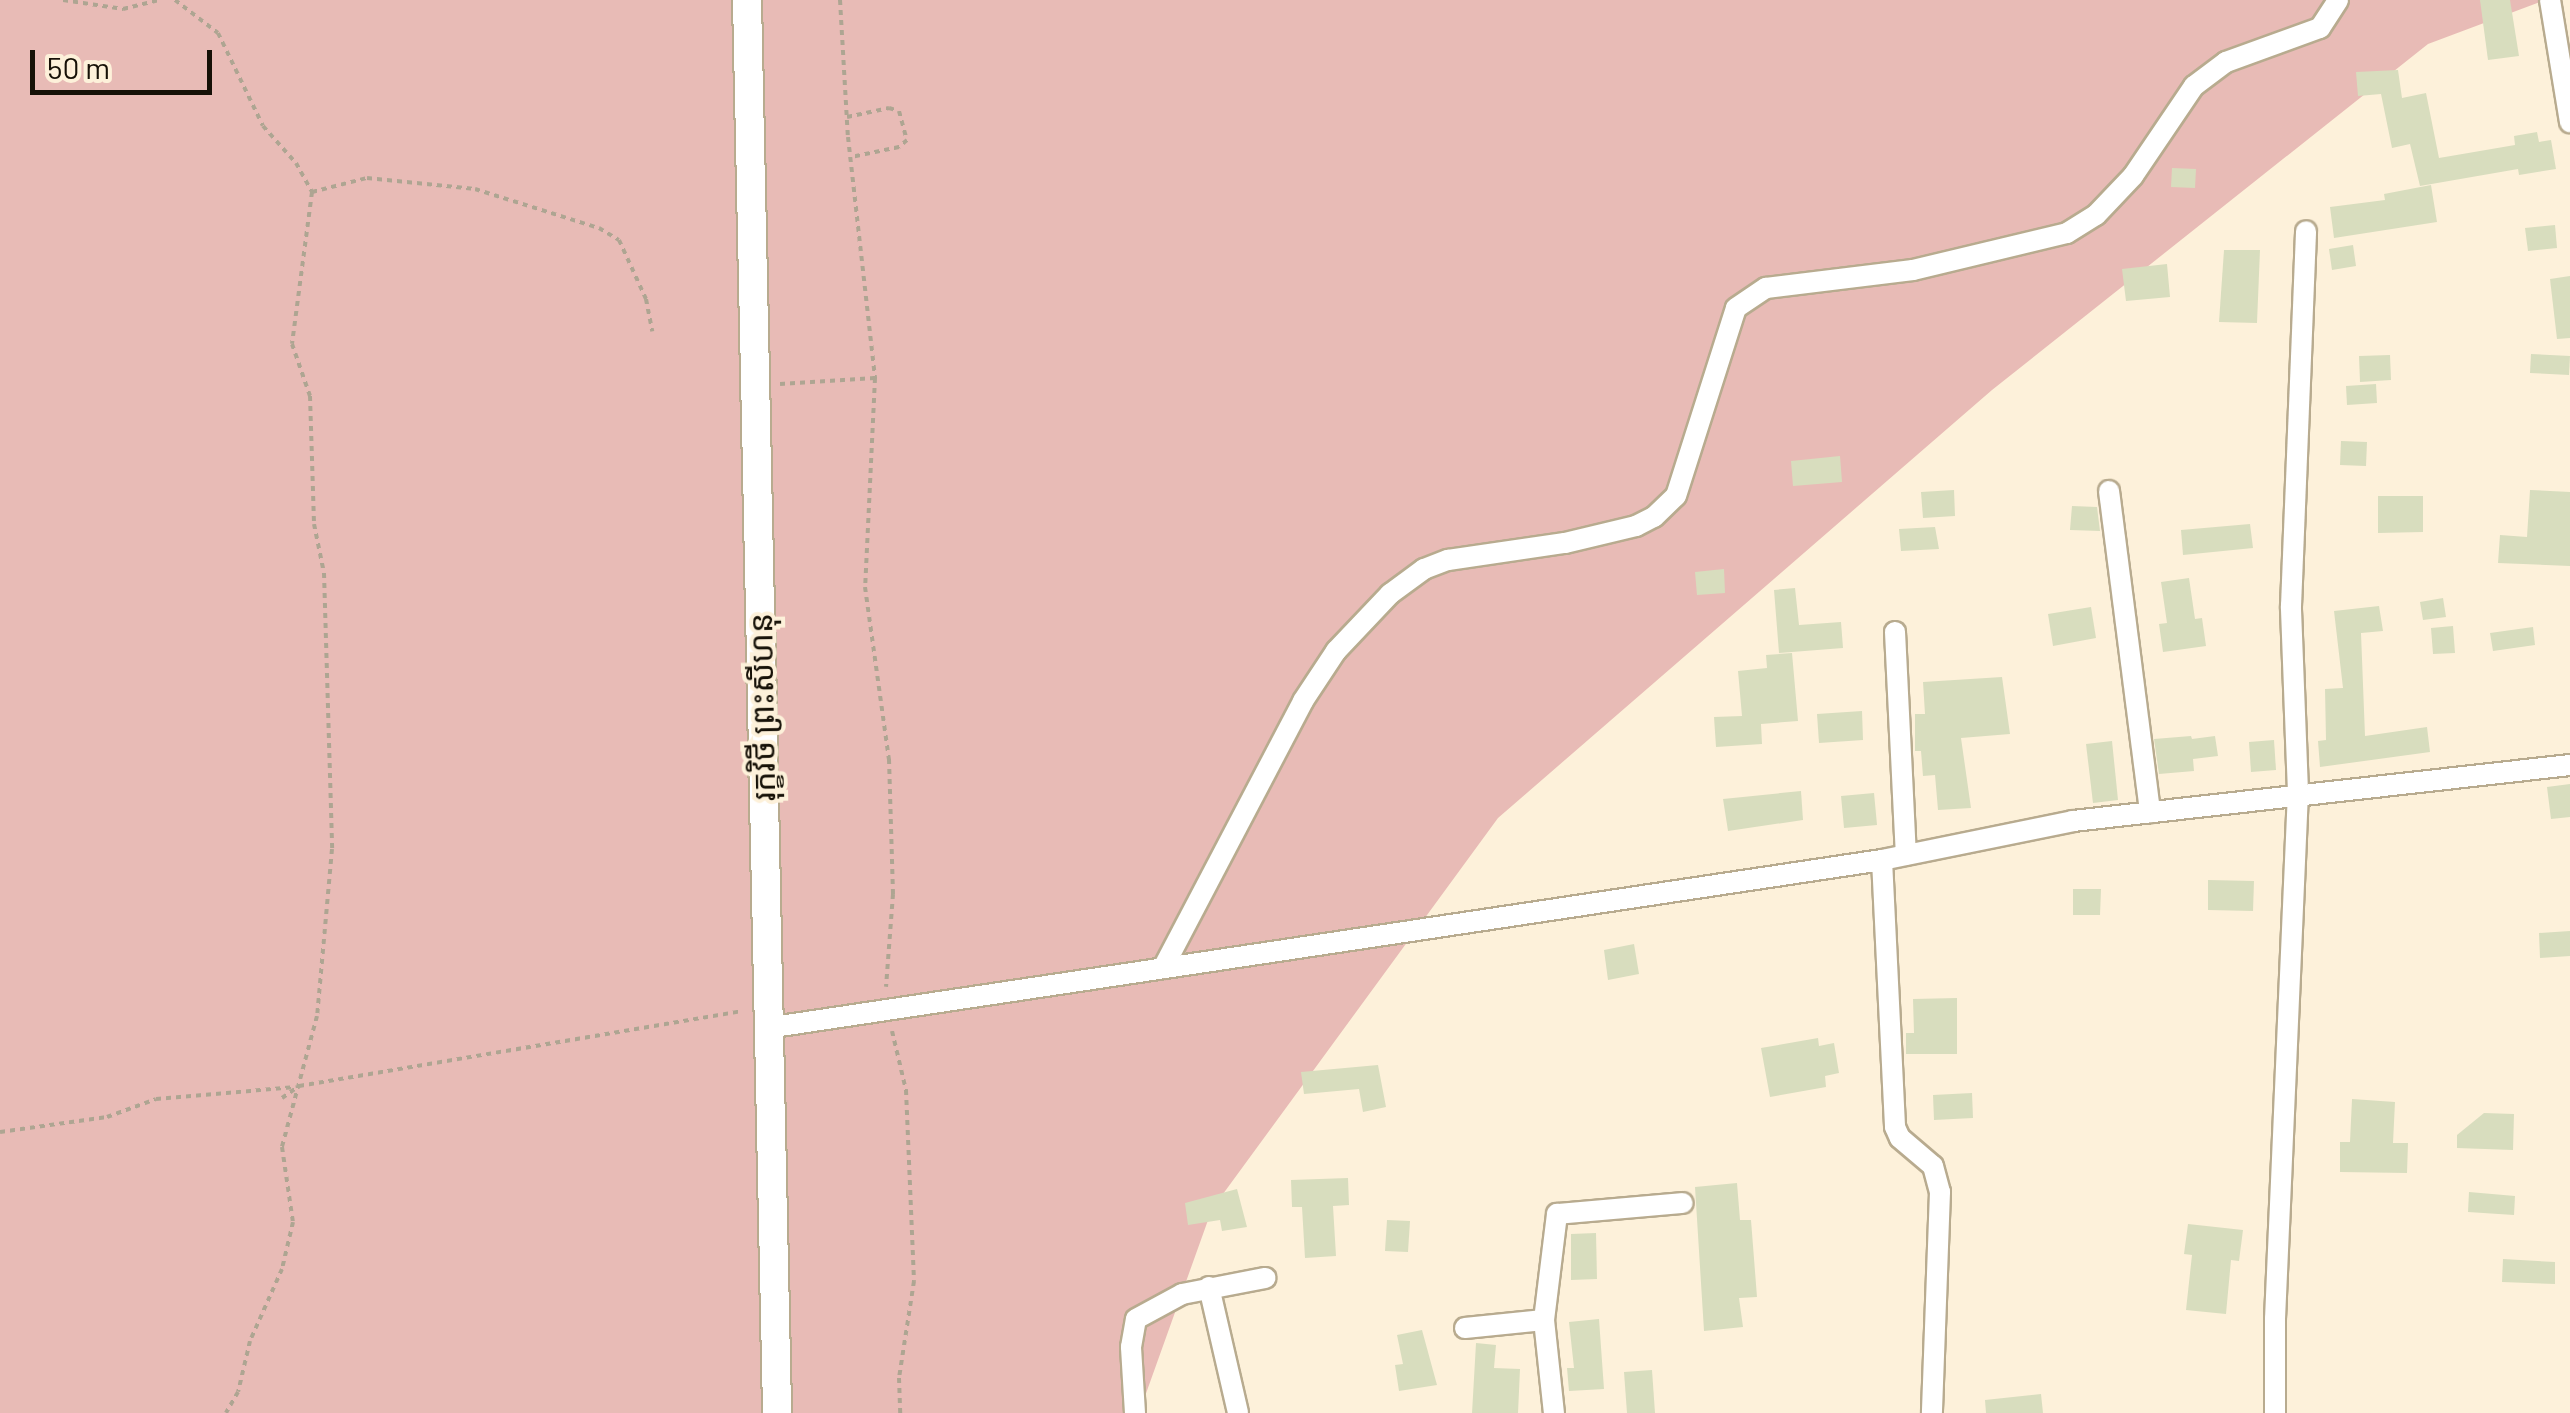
<!DOCTYPE html>
<html>
<head>
<meta charset="utf-8">
<style>
	body { margin:0 }
	#map { position:relative; width:2570px; height:1413px; overflow:hidden; background:#fdf1da; font-family:Barlow,"Noto Sans Khmer",sans-serif }
	div>[style] { position:absolute }
	.green>* { inset:0; background:#e8bbb6 }
	.building>* { inset:0; background:#d8ddbe }
	.path>* { height:4px; margin-top:-2px; transform-origin:0; background:repeating-linear-gradient(90deg,#aea592 0 5px,transparent 0 10px) }
	.roads { filter:drop-shadow(2px 0 #b8ab8f) drop-shadow(-2px 0 #b8ab8f) drop-shadow(0 2px #b8ab8f) drop-shadow(0 -2px #b8ab8f) }
	.street>* { height:20px; margin:-10px; padding:0 10px; transform-origin:10px; border-radius:10px; background:#fff }
	.secondary>* { height:28px; margin:-14px; padding:0 14px; transform-origin:14px; border-radius:14px; background:#fff }
	span { translate:-50% -50%; white-space:nowrap; text-align:center; line-height:1.15; -webkit-text-stroke:8px #fdf1da; paint-order:stroke }
	.street-label { font-size:32px; color:#161107 }
	.scale { position:absolute; left:30px; top:50px; width:182px; height:45px; box-sizing:border-box; border:5px solid #161107; border-top:0; padding-left:12px; font-size:30px; line-height:35px; white-space:nowrap; color:#161107; -webkit-text-stroke:8px #fdf1da; paint-order:stroke }
</style>
</head>
<body>
<div id="map">
	<div class="green">
		<i style="clip-path:polygon(0 0,2545px 0,2428px 44px,1992px 390px,1498px 818px,1212px 1209px,1139px 1413px,0 1413px)"></i>
	</div>
	<div class="building">
		<i style="clip-path:polygon(2480px 0,2510px 0,2519px 56px,2488px 60px)"></i>
		<i style="clip-path:polygon(2398px 70px,2402px 98px,2426px 93px,2439px 158px,2515px 145px,2514px 136px,2537px 132px,2539px 142px,2551px 140px,2556px 169px,2519px 175px,2518px 169px,2420px 186px,2410px 144px,2392px 148px,2381px 94px,2358px 96px,2356px 72px)"></i>
		<i style="clip-path:polygon(2172px 168px,2196px 169px,2195px 188px,2171px 187px)"></i>
		<i style="clip-path:polygon(2431px 185px,2437px 222px,2334px 238px,2330px 207px,2385px 200px,2384px 194px)"></i>
		<i style="clip-path:polygon(2555px 225px,2557px 248px,2528px 251px,2525px 228px)"></i>
		<i style="clip-path:polygon(2353px 245px,2356px 266px,2332px 270px,2329px 249px)"></i>
		<i style="clip-path:polygon(2224px 250px,2260px 250px,2257px 323px,2219px 322px)"></i>
		<i style="clip-path:polygon(2167px 264px,2170px 297px,2126px 301px,2122px 269px)"></i>
		<i style="clip-path:polygon(2570px 276px,2570px 338px,2557px 339px,2550px 279px)"></i>
		<i style="clip-path:polygon(2531px 354px,2570px 356px,2569px 375px,2530px 373px)"></i>
		<i style="clip-path:polygon(2390px 355px,2391px 380px,2360px 382px,2359px 356px)"></i>
		<i style="clip-path:polygon(2376px 384px,2377px 403px,2347px 405px,2346px 386px)"></i>
		<i style="clip-path:polygon(2341px 441px,2367px 442px,2366px 466px,2340px 465px)"></i>
		<i style="clip-path:polygon(1840px 456px,1842px 482px,1793px 486px,1791px 461px)"></i>
		<i style="clip-path:polygon(1954px 490px,1955px 516px,1923px 518px,1921px 492px)"></i>
		<i style="clip-path:polygon(2530px 490px,2570px 492px,2570px 566px,2498px 563px,2500px 535px,2527px 537px)"></i>
		<i style="clip-path:polygon(2378px 496px,2423px 496px,2423px 532px,2378px 533px)"></i>
		<i style="clip-path:polygon(2072px 506px,2097px 507px,2100px 531px,2070px 530px)"></i>
		<i style="clip-path:polygon(2250px 524px,2253px 548px,2183px 555px,2181px 530px)"></i>
		<i style="clip-path:polygon(1935px 527px,1939px 549px,1901px 551px,1899px 529px)"></i>
		<i style="clip-path:polygon(1724px 569px,1725px 593px,1697px 595px,1695px 572px)"></i>
		<i style="clip-path:polygon(2189px 578px,2195px 619px,2202px 618px,2206px 646px,2163px 652px,2159px 624px,2167px 623px,2161px 582px)"></i>
		<i style="clip-path:polygon(1795px 588px,1799px 625px,1841px 622px,1843px 648px,1779px 653px,1774px 590px)"></i>
		<i style="clip-path:polygon(2443px 598px,2446px 617px,2423px 620px,2420px 602px)"></i>
		<i style="clip-path:polygon(2379px 606px,2383px 631px,2361px 633px,2365px 736px,2427px 727px,2430px 752px,2320px 767px,2318px 741px,2326px 740px,2325px 689px,2343px 688px,2334px 611px)"></i>
		<i style="clip-path:polygon(2091px 607px,2096px 638px,2053px 646px,2048px 614px)"></i>
		<i style="clip-path:polygon(2453px 626px,2455px 653px,2433px 654px,2431px 628px)"></i>
		<i style="clip-path:polygon(2533px 627px,2535px 645px,2493px 651px,2490px 633px)"></i>
		<i style="clip-path:polygon(1792px 653px,1798px 721px,1761px 724px,1762px 744px,1716px 747px,1714px 717px,1742px 716px,1738px 671px,1767px 668px,1766px 655px)"></i>
		<i style="clip-path:polygon(2002px 677px,2010px 734px,1961px 738px,1971px 808px,1938px 810px,1935px 775px,1923px 776px,1921px 751px,1915px 751px,1915px 714px,1925px 714px,1923px 682px)"></i>
		<i style="clip-path:polygon(1862px 711px,1863px 740px,1819px 743px,1817px 714px)"></i>
		<i style="clip-path:polygon(2191px 736px,2192px 739px,2215px 736px,2218px 756px,2193px 759px,2194px 771px,2159px 774px,2154px 739px)"></i>
		<i style="clip-path:polygon(2274px 740px,2276px 770px,2251px 772px,2249px 742px)"></i>
		<i style="clip-path:polygon(2112px 741px,2118px 800px,2093px 803px,2086px 744px)"></i>
		<i style="clip-path:polygon(2570px 784px,2570px 817px,2551px 819px,2547px 787px)"></i>
		<i style="clip-path:polygon(1801px 791px,1803px 820px,1728px 831px,1723px 799px)"></i>
		<i style="clip-path:polygon(1874px 793px,1877px 825px,1844px 828px,1841px 796px)"></i>
		<i style="clip-path:polygon(2208px 880px,2254px 881px,2253px 911px,2208px 910px)"></i>
		<i style="clip-path:polygon(2073px 889px,2101px 889px,2100px 915px,2073px 915px)"></i>
		<i style="clip-path:polygon(2570px 931px,2570px 956px,2540px 958px,2539px 933px)"></i>
		<i style="clip-path:polygon(1634px 944px,1639px 974px,1608px 980px,1604px 950px)"></i>
		<i style="clip-path:polygon(1957px 998px,1957px 1054px,1906px 1054px,1906px 1033px,1914px 1033px,1913px 999px)"></i>
		<i style="clip-path:polygon(1818px 1038px,1819px 1046px,1834px 1043px,1839px 1073px,1825px 1076px,1826px 1087px,1770px 1097px,1761px 1048px)"></i>
		<i style="clip-path:polygon(1378px 1065px,1386px 1107px,1363px 1112px,1359px 1089px,1304px 1094px,1301px 1072px)"></i>
		<i style="clip-path:polygon(1972px 1093px,1973px 1118px,1934px 1120px,1933px 1095px)"></i>
		<i style="clip-path:polygon(2352px 1099px,2395px 1102px,2393px 1143px,2408px 1143px,2407px 1173px,2340px 1172px,2340px 1142px,2350px 1142px)"></i>
		<i style="clip-path:polygon(2484px 1113px,2514px 1114px,2513px 1150px,2457px 1148px,2457px 1135px)"></i>
		<i style="clip-path:polygon(1348px 1178px,1349px 1205px,1333px 1206px,1336px 1256px,1305px 1258px,1302px 1207px,1292px 1207px,1291px 1180px)"></i>
		<i style="clip-path:polygon(1737px 1183px,1740px 1220px,1751px 1220px,1757px 1297px,1739px 1298px,1743px 1327px,1704px 1331px,1695px 1187px)"></i>
		<i style="clip-path:polygon(1237px 1189px,1247px 1227px,1222px 1231px,1220px 1220px,1188px 1225px,1185px 1203px)"></i>
		<i style="clip-path:polygon(2469px 1192px,2515px 1196px,2514px 1215px,2468px 1212px)"></i>
		<i style="clip-path:polygon(1387px 1220px,1410px 1221px,1408px 1252px,1385px 1251px)"></i>
		<i style="clip-path:polygon(2188px 1224px,2243px 1230px,2239px 1261px,2231px 1260px,2226px 1314px,2186px 1310px,2192px 1255px,2184px 1254px)"></i>
		<i style="clip-path:polygon(1596px 1233px,1597px 1279px,1571px 1280px,1571px 1234px)"></i>
		<i style="clip-path:polygon(2503px 1259px,2555px 1262px,2555px 1284px,2502px 1282px)"></i>
		<i style="clip-path:polygon(1599px 1319px,1604px 1389px,1569px 1391px,1567px 1368px,1574px 1368px,1569px 1322px)"></i>
		<i style="clip-path:polygon(1422px 1330px,1437px 1385px,1399px 1391px,1395px 1365px,1403px 1364px,1397px 1335px)"></i>
		<i style="clip-path:polygon(1476px 1343px,1496px 1345px,1494px 1368px,1520px 1369px,1518px 1413px,1472px 1413px)"></i>
		<i style="clip-path:polygon(1652px 1370px,1655px 1413px,1627px 1413px,1624px 1372px)"></i>
		<i style="clip-path:polygon(2041px 1394px,2043px 1413px,1986px 1413px,1985px 1400px)"></i>
	</div>
	<div class="path">
		<i style="left:63px;top:0;width:61px;rotate:8.5deg"></i>
		<i style="left:123px;top:9px;width:36px;rotate:-14deg"></i>
		<i style="left:175px;top:0;width:54px;rotate:37.5deg"></i>
		<i style="left:218px;top:33px;width:103px;rotate:64.2deg"></i>
		<i style="left:263px;top:126px;width:50px;rotate:48.3deg"></i>
		<i style="left:296px;top:163px;width:33px;rotate:61deg"></i>
		<i style="left:312px;top:192px;width:153px;rotate:97.5deg"></i>
		<i style="left:292px;top:344px;width:55px;rotate:70.9deg"></i>
		<i style="left:310px;top:396px;width:128px;rotate:88.2deg"></i>
		<i style="left:314px;top:524px;width:50px;rotate:78.5deg"></i>
		<i style="left:324px;top:573px;width:276px;rotate:88.3deg"></i>
		<i style="left:332px;top:849px;width:168px;rotate:95.1deg"></i>
		<i style="left:317px;top:1016px;width:136px;rotate:105deg"></i>
		<i style="left:282px;top:1147px;width:76px;rotate:81.7deg"></i>
		<i style="left:293px;top:1222px;width:48px;rotate:103.2deg"></i>
		<i style="left:282px;top:1269px;width:79px;rotate:114deg"></i>
		<i style="left:250px;top:1341px;width:52px;rotate:103.2deg"></i>
		<i style="left:238px;top:1392px;width:24px;rotate:120deg"></i>
		<i style="left:840px;top:0;width:137px;rotate:86.7deg"></i>
		<i style="left:848px;top:137px;width:243px;rotate:83.6deg"></i>
		<i style="left:875px;top:378px;width:209px;rotate:92.7deg"></i>
		<i style="left:865px;top:587px;width:174px;rotate:82.1deg"></i>
		<i style="left:889px;top:759px;width:135px;rotate:88.3deg"></i>
		<i style="left:893px;top:894px;width:93px;rotate:94.3deg"></i>
		<i style="left:847px;top:117px;width:43px;rotate:-12.1deg"></i>
		<i style="left:889px;top:108px;width:10px;rotate:17deg"></i>
		<i style="left:899px;top:111px;width:30px;rotate:75deg"></i>
		<i style="left:907px;top:140px;width:11px;rotate:139deg"></i>
		<i style="left:899px;top:147px;width:49px;rotate:168.2deg"></i>
		<i style="left:312px;top:192px;width:57px;rotate:-14.3deg"></i>
		<i style="left:367px;top:178px;width:109px;rotate:5.8deg"></i>
		<i style="left:475px;top:189px;width:130px;rotate:17.5deg"></i>
		<i style="left:599px;top:228px;width:23px;rotate:31deg"></i>
		<i style="left:619px;top:240px;width:65px;rotate:65.4deg"></i>
		<i style="left:646px;top:299px;width:33px;rotate:79deg"></i>
		<i style="left:780px;top:384px;width:95px;rotate:-3.6deg"></i>
		<i style="left:892px;top:1031px;width:61px;rotate:76.7deg"></i>
		<i style="left:906px;top:1090px;width:191px;rotate:87.6deg"></i>
		<i style="left:914px;top:1281px;width:98px;rotate:98.8deg"></i>
		<i style="left:899px;top:1378px;width:35px;rotate:88deg"></i>
		<i style="left:282px;top:1098px;width:21px;rotate:-35deg"></i>
		<i style="left:299px;top:1086px;width:449px;rotate:-9.6deg"></i>
		<i style="left:0;top:1132px;width:108px;rotate:-8deg"></i>
		<i style="left:107px;top:1117px;width:52px;rotate:-20.2deg"></i>
		<i style="left:156px;top:1099px;width:140px;rotate:-4.9deg"></i>
	</div>
	<div class="roads">
		<div class="street">
			<i style="left:2550px;top:0;width:124px;rotate:80.7deg"></i>
			<i style="left:2109px;top:491px;width:324px;rotate:82.7deg"></i>
			<i style="left:1895px;top:632px;width:223px;rotate:87.2deg"></i>
			<i style="left:1882px;top:860px;width:267px;rotate:87.2deg"></i>
			<i style="left:1895px;top:1127px;width:12px;rotate:66deg"></i>
			<i style="left:1900px;top:1138px;width:43px;rotate:40.3deg"></i>
			<i style="left:1933px;top:1166px;width:27px;rotate:75deg"></i>
			<i style="left:1940px;top:1192px;width:221px;rotate:92.1deg"></i>
			<i style="left:1163px;top:968px;width:301px;rotate:-62.3deg"></i>
			<i style="left:1303px;top:701px;width:60px;rotate:-56.6deg"></i>
			<i style="left:1336px;top:651px;width:79px;rotate:-46.5deg"></i>
			<i style="left:1390px;top:594px;width:42px;rotate:-36.3deg"></i>
			<i style="left:1424px;top:569px;width:26px;rotate:-21deg"></i>
			<i style="left:1448px;top:560px;width:118px;rotate:-8.3deg"></i>
			<i style="left:1565px;top:543px;width:73px;rotate:-13.5deg"></i>
			<i style="left:1636px;top:526px;width:20px;rotate:-27deg"></i>
			<i style="left:1654px;top:517px;width:30px;rotate:-44deg"></i>
			<i style="left:1676px;top:496px;width:197px;rotate:-72.3deg"></i>
			<i style="left:1736px;top:308px;width:36px;rotate:-34deg"></i>
			<i style="left:1766px;top:288px;width:148px;rotate:-7deg"></i>
			<i style="left:1913px;top:270px;width:158px;rotate:-13.5deg"></i>
			<i style="left:2067px;top:233px;width:34px;rotate:-32deg"></i>
			<i style="left:2096px;top:215px;width:54px;rotate:-46.5deg"></i>
			<i style="left:2133px;top:176px;width:109px;rotate:-55.9deg"></i>
			<i style="left:2194px;top:86px;width:40px;rotate:-37deg"></i>
			<i style="left:2226px;top:62px;width:100px;rotate:-19.9deg"></i>
			<i style="left:2320px;top:28px;width:33px;rotate:-57deg"></i>
			<i style="left:767px;top:1028px;width:1128px;rotate:-8.57deg"></i>
			<i style="left:1882px;top:860px;width:195px;rotate:-11.5deg"></i>
			<i style="left:2073px;top:821px;width:500px;rotate:-6.43deg"></i>
			<i style="left:1209px;top:1287px;width:129px;rotate:77deg"></i>
			<i style="left:1544px;top:1320px;width:107px;rotate:-83deg"></i>
			<i style="left:1557px;top:1214px;width:126px;rotate:-5deg"></i>
			<i style="left:1465px;top:1328px;width:79px;rotate:-5.8deg"></i>
			<i style="left:1544px;top:1320px;width:94px;rotate:83.9deg"></i>
			<i style="left:1135px;top:1413px;width:66px;rotate:-93.5deg"></i>
			<i style="left:1131px;top:1347px;width:28px;rotate:-80deg"></i>
			<i style="left:1136px;top:1319px;width:52px;rotate:-28.5deg"></i>
			<i style="left:1182px;top:1294px;width:85px;rotate:-10.9deg"></i>
			<i style="left:2275px;top:1413px;width:94px;rotate:-90deg"></i>
			<i style="left:2275px;top:1319px;width:528px;rotate:-87.5deg"></i>
			<i style="left:2298px;top:792px;width:186px;rotate:-92.2deg"></i>
			<i style="left:2291px;top:606px;width:375px;rotate:-87.7deg"></i>
		</div>
		<div class="secondary">
			<i style="left:747px;top:0;width:1413px;rotate:88.78deg"></i>
		</div>
	</div>
	<div class="street-label">
		<span style="left:761px;top:707px;rotate:-91deg">រុក្ខវិថី ព្រះសីហនុ</span>
	</div>
	<div class="scale">50 m</div>
</div>
</body>
</html>
